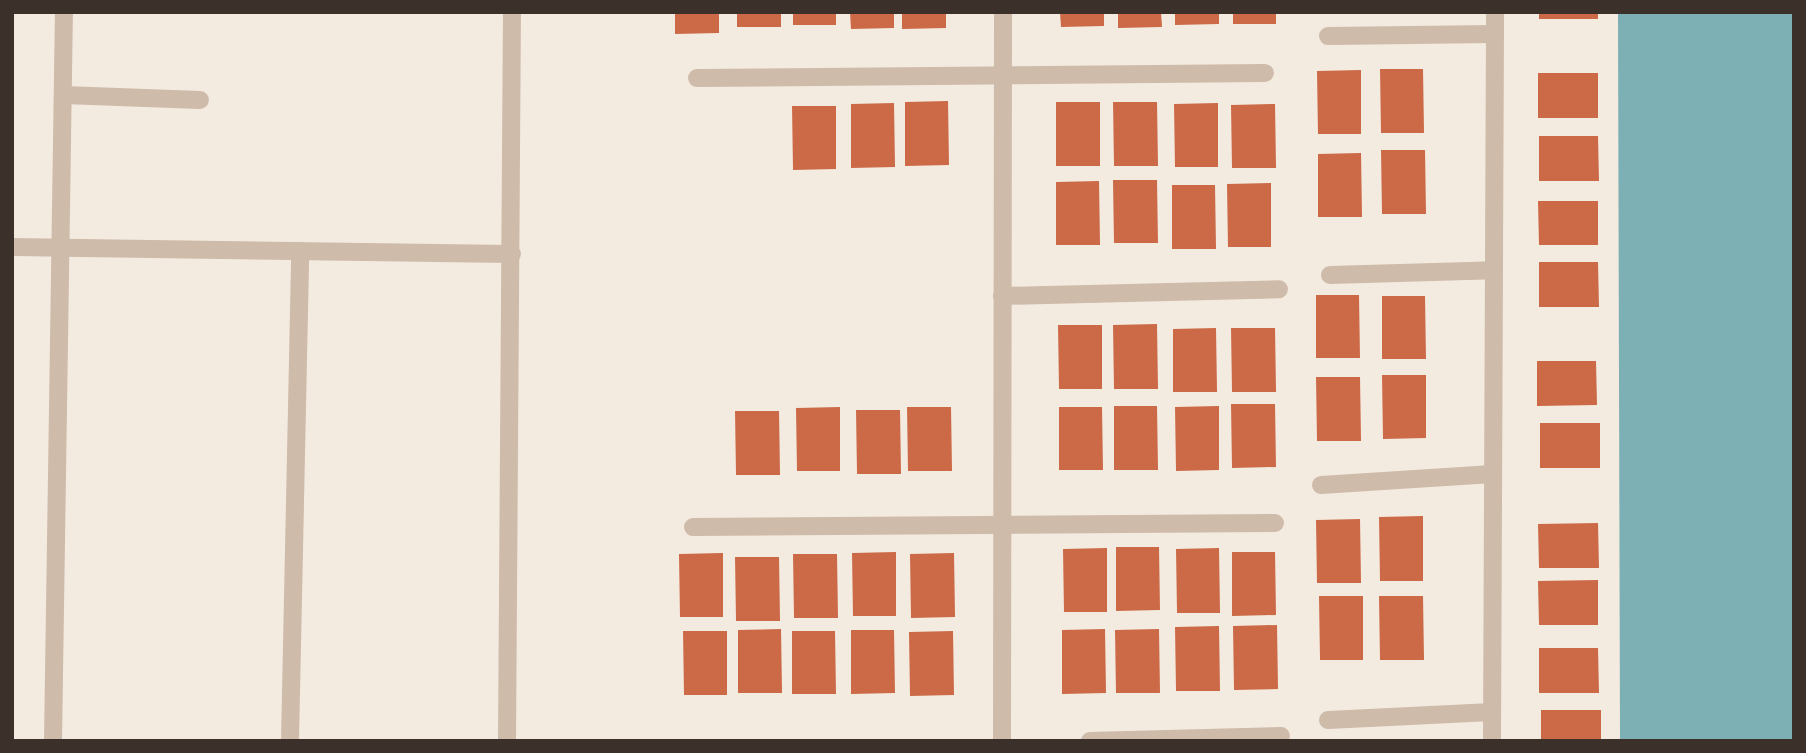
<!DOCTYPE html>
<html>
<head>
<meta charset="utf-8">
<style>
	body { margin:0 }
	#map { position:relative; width:1806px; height:753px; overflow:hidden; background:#f4ebe0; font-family:"Source Sans 3",sans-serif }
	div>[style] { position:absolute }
	.water>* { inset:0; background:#7cb0b4 }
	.building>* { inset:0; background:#cc6946 }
	.service>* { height:18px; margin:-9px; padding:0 9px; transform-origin:9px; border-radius:9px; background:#cebbaa }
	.minor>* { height:18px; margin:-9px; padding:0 9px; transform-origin:9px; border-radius:9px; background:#cebbaa }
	span { translate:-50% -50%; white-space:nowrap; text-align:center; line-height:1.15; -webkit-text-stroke:5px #fbf5ed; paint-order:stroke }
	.frame { position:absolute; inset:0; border:14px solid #3b302a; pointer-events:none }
</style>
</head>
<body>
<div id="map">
	<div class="water">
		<i style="clip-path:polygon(1618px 12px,1794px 12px,1794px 741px,1620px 741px)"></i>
	</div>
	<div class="building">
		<i style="clip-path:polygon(675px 12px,719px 12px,719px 33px,675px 34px)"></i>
		<i style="clip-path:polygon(737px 12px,781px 12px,781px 27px,737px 27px)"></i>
		<i style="clip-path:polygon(793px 12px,836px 12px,836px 25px,793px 25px)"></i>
		<i style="clip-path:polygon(850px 12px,894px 12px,894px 28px,851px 29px)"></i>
		<i style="clip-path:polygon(902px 12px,946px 12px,946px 28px,902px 29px)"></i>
		<i style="clip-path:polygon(1060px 12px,1104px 12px,1104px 26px,1061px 27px)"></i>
		<i style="clip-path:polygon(1118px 12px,1161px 12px,1162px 27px,1118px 28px)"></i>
		<i style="clip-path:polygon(1175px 12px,1219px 12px,1219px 24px,1175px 25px)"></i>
		<i style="clip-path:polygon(1233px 12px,1276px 12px,1276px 24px,1233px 24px)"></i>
		<i style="clip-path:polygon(1539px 12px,1598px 12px,1598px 19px,1539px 19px)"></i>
		<i style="clip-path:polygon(1380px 69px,1423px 69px,1424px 133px,1381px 133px)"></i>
		<i style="clip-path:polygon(1361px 70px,1361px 134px,1318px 134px,1317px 71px)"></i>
		<i style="clip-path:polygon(1538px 73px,1598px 73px,1598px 118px,1538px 118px)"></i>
		<i style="clip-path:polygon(948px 101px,949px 165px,905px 166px,905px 102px)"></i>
		<i style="clip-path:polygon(1056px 102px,1100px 102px,1100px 166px,1056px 166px)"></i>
		<i style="clip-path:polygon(1113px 102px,1157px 102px,1158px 166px,1114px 166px)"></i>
		<i style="clip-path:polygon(894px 103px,895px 167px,851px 168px,851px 104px)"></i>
		<i style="clip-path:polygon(1218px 103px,1218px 167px,1175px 167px,1174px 104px)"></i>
		<i style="clip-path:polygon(1275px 104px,1276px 168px,1232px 168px,1231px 105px)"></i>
		<i style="clip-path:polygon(792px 106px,836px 106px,836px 169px,793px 170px)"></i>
		<i style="clip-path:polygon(1539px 136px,1598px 136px,1599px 181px,1539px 181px)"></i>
		<i style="clip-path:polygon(1381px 150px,1425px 150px,1426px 214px,1382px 214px)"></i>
		<i style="clip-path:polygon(1361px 153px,1362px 217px,1318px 217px,1318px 154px)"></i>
		<i style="clip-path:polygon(1113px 180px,1157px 180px,1158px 243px,1114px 243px)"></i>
		<i style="clip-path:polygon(1099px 181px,1100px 245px,1056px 245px,1056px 182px)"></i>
		<i style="clip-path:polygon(1271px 183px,1271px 247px,1228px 247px,1227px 184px)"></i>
		<i style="clip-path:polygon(1172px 185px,1215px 185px,1216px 249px,1172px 249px)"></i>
		<i style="clip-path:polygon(1538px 201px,1598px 201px,1598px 245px,1539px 245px)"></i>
		<i style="clip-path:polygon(1539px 262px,1598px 262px,1599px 307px,1539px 307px)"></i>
		<i style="clip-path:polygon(1316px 295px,1359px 295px,1360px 358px,1316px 358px)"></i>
		<i style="clip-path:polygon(1382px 296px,1425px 296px,1426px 359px,1382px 359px)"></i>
		<i style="clip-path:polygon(1157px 324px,1158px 389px,1114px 389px,1113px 325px)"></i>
		<i style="clip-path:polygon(1058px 325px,1102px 325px,1102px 389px,1059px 389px)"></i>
		<i style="clip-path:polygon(1216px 328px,1217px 392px,1173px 392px,1173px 329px)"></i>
		<i style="clip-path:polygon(1231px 328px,1275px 328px,1276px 392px,1232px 392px)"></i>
		<i style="clip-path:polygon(1537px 361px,1596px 361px,1597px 405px,1537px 406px)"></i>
		<i style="clip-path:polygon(1382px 375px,1426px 375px,1426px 438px,1383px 439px)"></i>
		<i style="clip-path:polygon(1316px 377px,1360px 377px,1361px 441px,1317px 441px)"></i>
		<i style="clip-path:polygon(1231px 404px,1275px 404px,1276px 467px,1232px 468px)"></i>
		<i style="clip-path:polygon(1114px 406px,1157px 406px,1158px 470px,1114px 470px)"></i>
		<i style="clip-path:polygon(1219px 406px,1219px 470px,1176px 471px,1175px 407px)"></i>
		<i style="clip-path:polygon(840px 407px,840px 471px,797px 471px,796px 408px)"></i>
		<i style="clip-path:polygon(907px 407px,951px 407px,952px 471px,908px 471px)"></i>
		<i style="clip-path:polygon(1059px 407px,1102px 407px,1103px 470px,1059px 470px)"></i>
		<i style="clip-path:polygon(856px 410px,900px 410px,901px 474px,857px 474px)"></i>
		<i style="clip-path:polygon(735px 411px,779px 411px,780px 475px,736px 475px)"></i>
		<i style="clip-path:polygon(1540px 423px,1600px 423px,1600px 468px,1540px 468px)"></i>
		<i style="clip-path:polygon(1423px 516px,1423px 581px,1380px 581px,1379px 517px)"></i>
		<i style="clip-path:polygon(1360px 519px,1361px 583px,1317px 583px,1316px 520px)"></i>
		<i style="clip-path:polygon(1598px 523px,1599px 568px,1539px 568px,1538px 524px)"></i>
		<i style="clip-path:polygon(1116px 547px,1159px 547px,1160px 610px,1116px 611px)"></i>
		<i style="clip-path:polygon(1107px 548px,1107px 612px,1064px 612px,1063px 549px)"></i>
		<i style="clip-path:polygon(1219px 548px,1220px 613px,1177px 613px,1176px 549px)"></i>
		<i style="clip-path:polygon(896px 552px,896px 616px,853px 616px,852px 553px)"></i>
		<i style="clip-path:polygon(1232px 552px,1275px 552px,1276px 615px,1232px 616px)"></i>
		<i style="clip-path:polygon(723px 553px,723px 617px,680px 617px,679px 554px)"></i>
		<i style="clip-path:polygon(954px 553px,955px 617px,911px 618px,910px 554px)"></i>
		<i style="clip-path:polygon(793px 554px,837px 554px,838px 618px,794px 618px)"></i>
		<i style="clip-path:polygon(735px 557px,779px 557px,780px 621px,736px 621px)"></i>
		<i style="clip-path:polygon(1598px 580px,1598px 625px,1539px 625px,1538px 581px)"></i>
		<i style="clip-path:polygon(1319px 596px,1363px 596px,1363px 660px,1320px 660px)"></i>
		<i style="clip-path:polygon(1379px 596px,1423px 596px,1424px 660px,1380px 660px)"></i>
		<i style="clip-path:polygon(1277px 625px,1278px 689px,1234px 690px,1233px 626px)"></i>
		<i style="clip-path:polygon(1219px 626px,1220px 691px,1176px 691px,1175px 627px)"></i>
		<i style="clip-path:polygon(781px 629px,782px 693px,738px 693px,738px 630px)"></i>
		<i style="clip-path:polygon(1105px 629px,1106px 693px,1062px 694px,1062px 630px)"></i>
		<i style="clip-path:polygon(1159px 629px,1160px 693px,1116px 693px,1115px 630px)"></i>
		<i style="clip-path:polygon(851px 630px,894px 630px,895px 693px,851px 694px)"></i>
		<i style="clip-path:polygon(683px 631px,727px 631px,727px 695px,684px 695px)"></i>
		<i style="clip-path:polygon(792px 631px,835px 631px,836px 694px,792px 694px)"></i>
		<i style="clip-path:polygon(953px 631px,954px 695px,910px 696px,909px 632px)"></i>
		<i style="clip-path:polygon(1539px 648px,1598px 648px,1599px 693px,1539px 693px)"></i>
		<i style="clip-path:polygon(1541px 710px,1601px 710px,1601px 741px,1541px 741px)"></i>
	</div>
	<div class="service">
		<i style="left:64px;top:95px;width:136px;rotate:2.1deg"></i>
	</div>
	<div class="minor">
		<i style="left:1328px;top:36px;width:167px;rotate:-0.7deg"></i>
		<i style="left:697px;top:78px;width:568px;rotate:-0.5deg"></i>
		<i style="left:12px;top:247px;width:500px;rotate:0.8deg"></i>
		<i style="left:1330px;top:275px;width:164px;rotate:-1.7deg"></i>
		<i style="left:1002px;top:296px;width:277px;rotate:-1.4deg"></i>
		<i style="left:1321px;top:485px;width:172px;rotate:-3.7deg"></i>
		<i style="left:693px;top:527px;width:582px;rotate:-0.39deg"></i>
		<i style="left:1328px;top:720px;width:164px;rotate:-2.8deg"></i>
		<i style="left:53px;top:741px;width:729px;rotate:-89.14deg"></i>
		<i style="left:290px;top:741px;width:490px;rotate:-88.8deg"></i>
		<i style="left:507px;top:741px;width:729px;rotate:-89.61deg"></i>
		<i style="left:1002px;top:741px;width:729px;rotate:-89.92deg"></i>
		<i style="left:1090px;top:741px;width:191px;rotate:-1.5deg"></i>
		<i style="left:1492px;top:741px;width:729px;rotate:-89.76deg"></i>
	</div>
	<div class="frame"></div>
</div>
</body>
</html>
